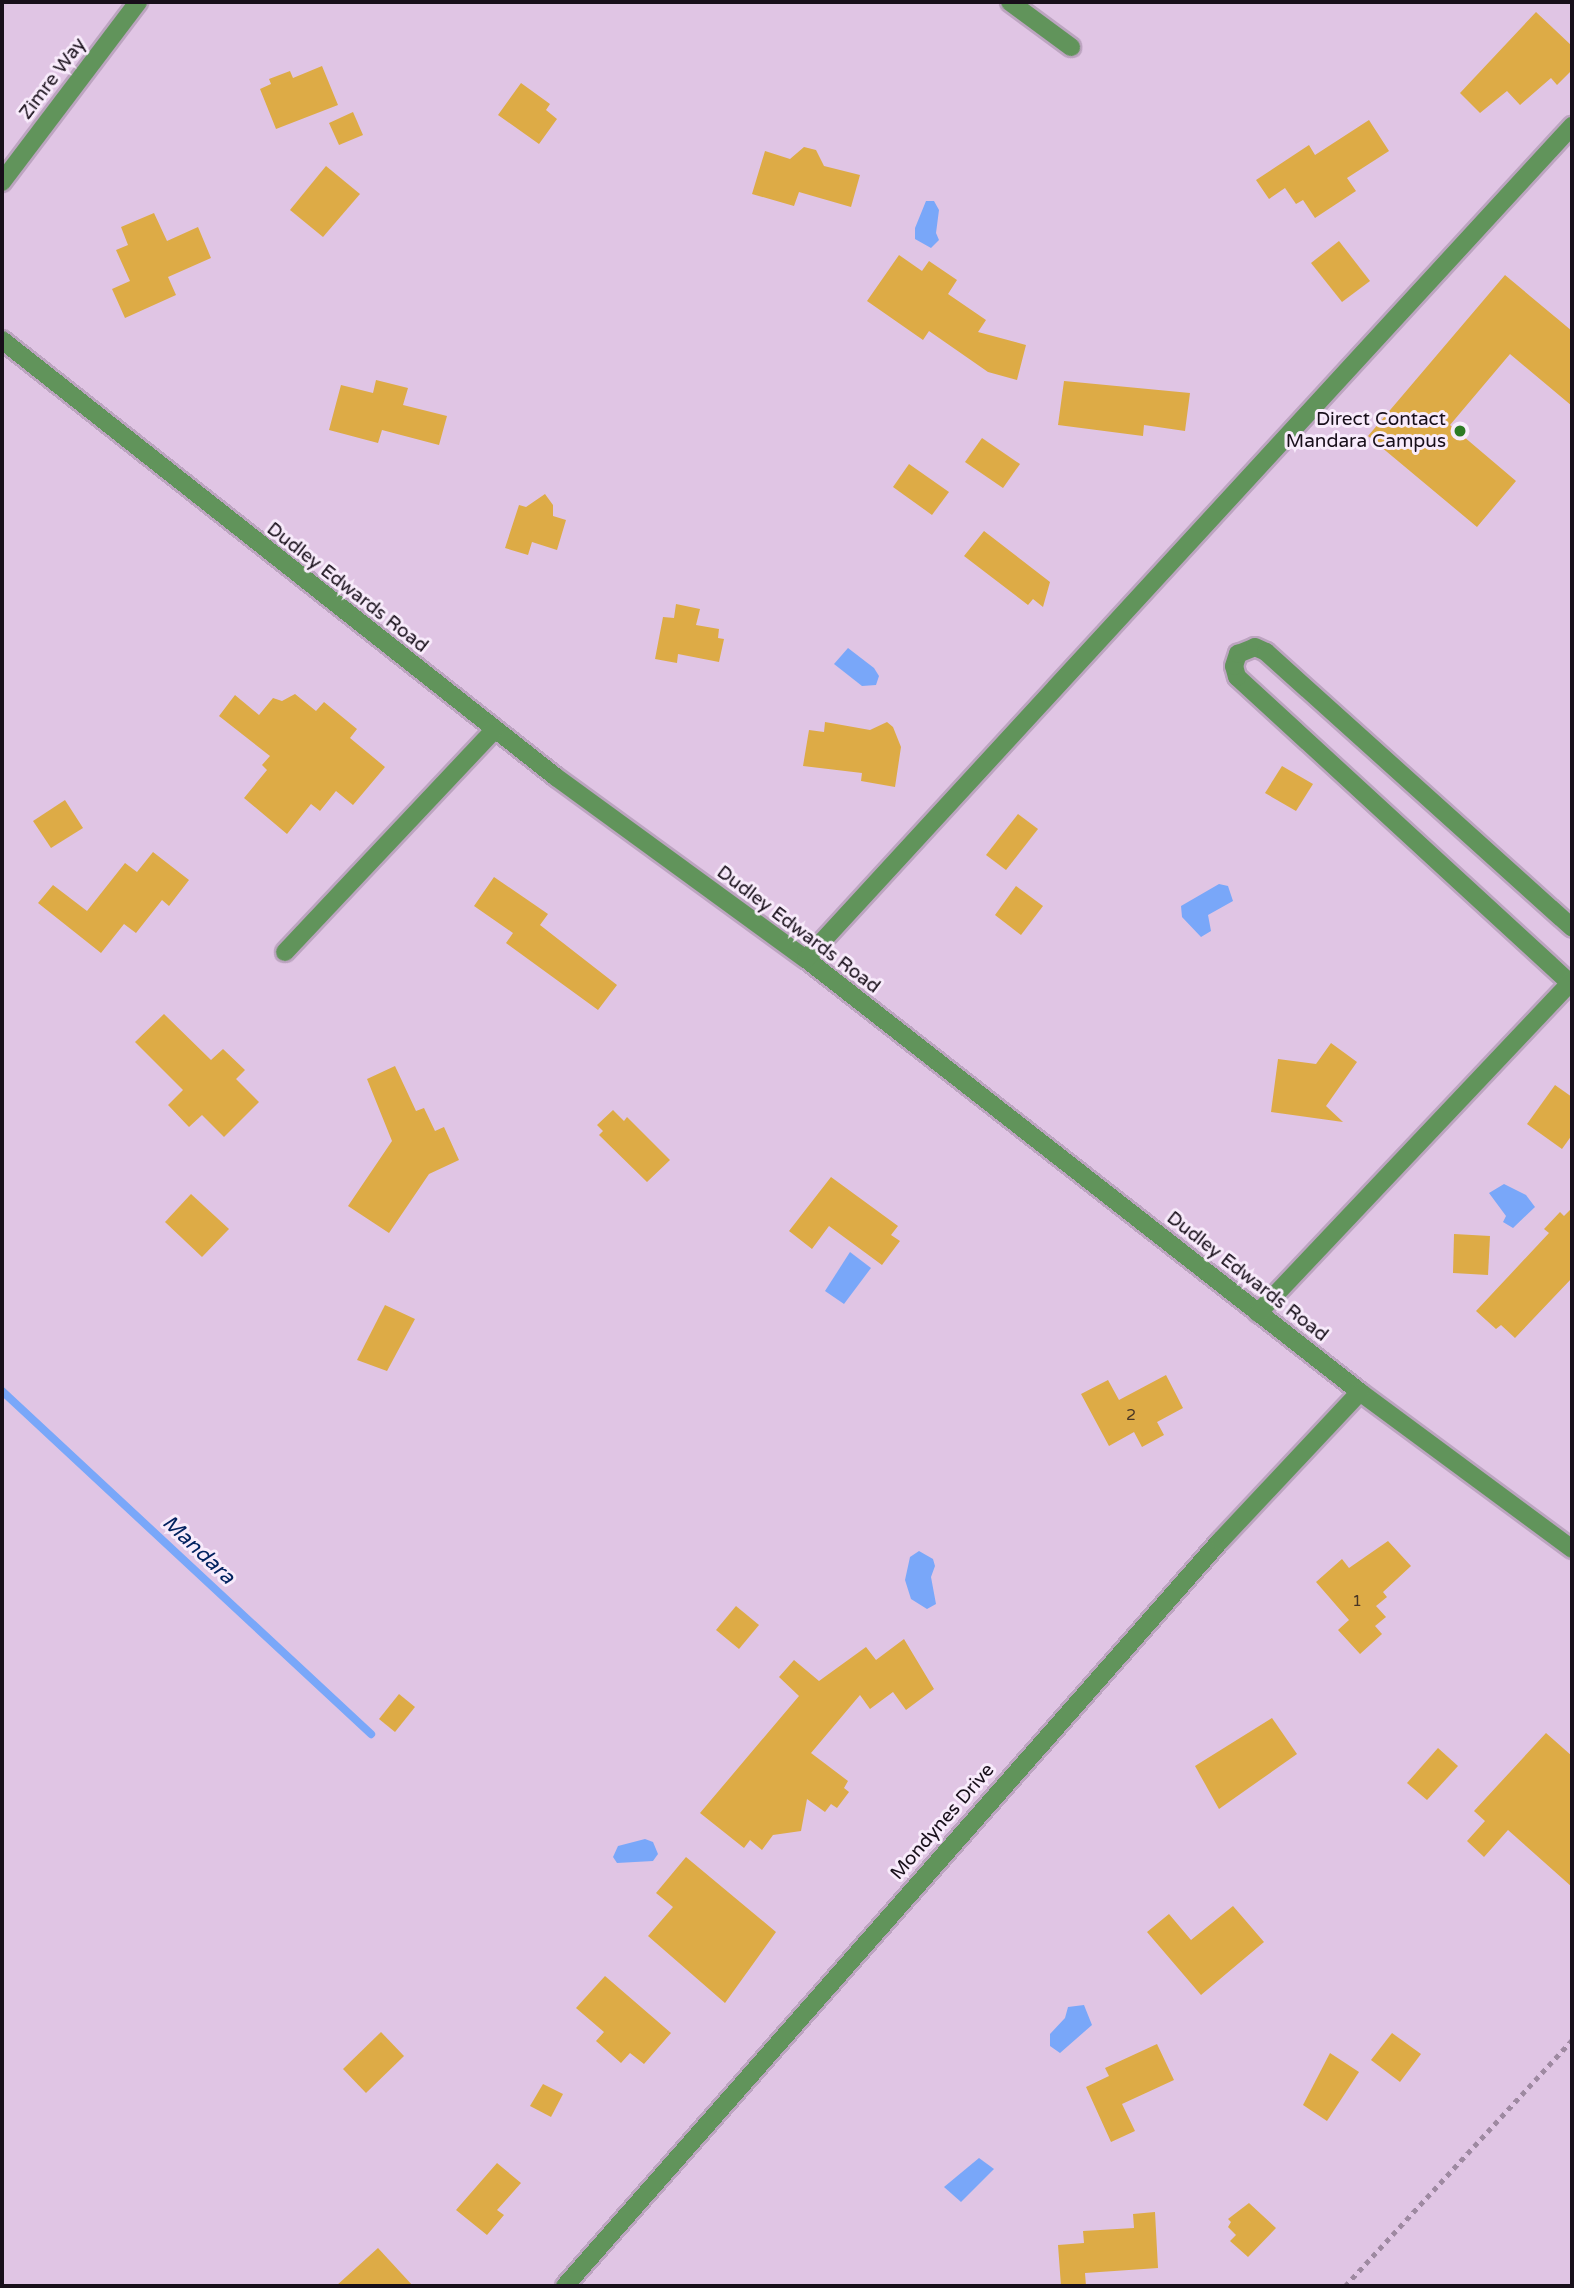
<!DOCTYPE html>
<html>
<head>
<meta charset="utf-8">
<style>
	body { margin:0 }
	#map { position:relative; width:1574px; height:2288px; overflow:hidden; background:#e0c5e4; font-family:"Varela Round",sans-serif }
	div>[style] { position:absolute }
	.water>* { inset:0; background:#79a7f9 }
	.stream>* { height:8px; margin:-4px; padding:0 4px; transform-origin:4px; border-radius:4px; background:#79a7f9 }
	.building>* { inset:0; background:#ddab46 }
	.path>* { height:4.5px; margin-top:-2.25px; transform-origin:0; background:repeating-linear-gradient(90deg,#9e89a1 0 5px,transparent 0 10px) }
	.roads { filter:drop-shadow(2px 0 #bca4c0) drop-shadow(-2px 0 #bca4c0) drop-shadow(0 2px #bca4c0) drop-shadow(0 -2px #bca4c0) }
	.minor>* { height:18px; margin:-9px; padding:0 9px; transform-origin:9px; border-radius:9px; background:#61945b }
	.dots>* { width:19px; height:19px; translate:-50% -50%; box-sizing:border-box; border:4px solid #f8ebfb; border-radius:50% }
	span { translate:-50% -50%; white-space:nowrap; text-align:center; line-height:1.15; -webkit-text-stroke:6px #f8ebfb; paint-order:stroke }
	.number-label { font-size:16px; color:#493625 }
	.number-label span { -webkit-text-stroke-width:0 }
	.street-label { font-size:19px; color:#180f1a }
	.poi-label { font-size:19px; color:#180f1a }
	.right { translate:-100% -50%; text-align:right }
	.water-label { font-size:21px; color:#032360; font-style:italic }
	.frame { position:absolute; inset:0; border:4px solid #180f1a; pointer-events:none }
</style>
</head>
<body>
<div id="map">
	<div class="water">
		<i style="clip-path:polygon(926px 201px,934px 201px,939px 210px,936px 233px,939px 240px,931px 248px,915px 239px,915px 228px)"></i>
		<i style="clip-path:polygon(848px 648px,874px 668px,879px 676px,876px 685px,862px 686px,834px 664px)"></i>
		<i style="clip-path:polygon(1219px 884px,1228px 886px,1233px 901px,1208px 915px,1211px 931px,1201px 937px,1182px 917px,1181px 906px)"></i>
		<i style="clip-path:polygon(1504px 1184px,1526px 1195px,1535px 1207px,1513px 1228px,1503px 1222px,1506px 1216px,1489px 1193px)"></i>
		<i style="clip-path:polygon(850px 1252px,871px 1268px,844px 1304px,825px 1291px)"></i>
		<i style="clip-path:polygon(919px 1551px,933px 1559px,935px 1566px,931px 1577px,936px 1604px,927px 1609px,911px 1599px,905px 1580px,910px 1557px)"></i>
		<i style="clip-path:polygon(645px 1839px,653px 1842px,658px 1854px,653px 1861px,617px 1863px,613px 1857px,618px 1846px)"></i>
		<i style="clip-path:polygon(1084px 2005px,1092px 2025px,1060px 2053px,1050px 2046px,1050px 2034px,1065px 2018px,1068px 2007px)"></i>
		<i style="clip-path:polygon(979px 2158px,994px 2169px,961px 2202px,944px 2187px)"></i>
	</div>
	<div class="stream">
		<i style="left:2px;top:1391px;width:504px;rotate:42.91deg"></i>
	</div>
	<div class="building">
		<i style="clip-path:polygon(1536px 12px,1572px 46px,1572px 70px,1557px 85px,1551px 78px,1520px 105px,1507px 91px,1480px 113px,1460px 93px)"></i>
		<i style="clip-path:polygon(322px 66px,338px 105px,276px 129px,260px 89px,271px 84px,269px 79px,290px 71px,293px 78px)"></i>
		<i style="clip-path:polygon(521px 83px,550px 104px,546px 110px,557px 119px,539px 144px,498px 115px)"></i>
		<i style="clip-path:polygon(353px 112px,363px 135px,339px 145px,329px 123px)"></i>
		<i style="clip-path:polygon(1369px 120px,1389px 151px,1347px 178px,1356px 191px,1315px 218px,1303px 200px,1296px 204px,1285px 188px,1269px 199px,1256px 180px,1309px 145px,1315px 155px)"></i>
		<i style="clip-path:polygon(804px 147px,816px 150px,824px 166px,860px 175px,851px 207px,799px 192px,794px 206px,752px 194px,765px 151px,790px 159px)"></i>
		<i style="clip-path:polygon(326px 166px,360px 194px,323px 237px,290px 210px)"></i>
		<i style="clip-path:polygon(154px 213px,167px 241px,198px 227px,211px 258px,168px 277px,176px 295px,125px 318px,112px 289px,130px 281px,116px 250px,128px 245px,121px 227px)"></i>
		<i style="clip-path:polygon(1339px 241px,1370px 281px,1342px 302px,1311px 263px)"></i>
		<i style="clip-path:polygon(899px 255px,922px 271px,929px 261px,957px 280px,948px 294px,986px 320px,978px 332px,1026px 345px,1017px 380px,988px 372px,929px 331px,923px 340px,867px 301px)"></i>
		<i style="clip-path:polygon(1505px 275px,1572px 331px,1572px 406px,1510px 354px,1450px 425px,1516px 481px,1477px 527px,1368px 436px)"></i>
		<i style="clip-path:polygon(376px 380px,408px 388px,403px 405px,447px 416px,439px 445px,382px 430px,378px 443px,329px 430px,341px 385px,373px 393px)"></i>
		<i style="clip-path:polygon(1064px 381px,1190px 393px,1185px 431px,1144px 425px,1143px 436px,1058px 425px)"></i>
		<i style="clip-path:polygon(982px 438px,1020px 464px,1003px 488px,965px 462px)"></i>
		<i style="clip-path:polygon(909px 464px,949px 492px,932px 515px,893px 487px)"></i>
		<i style="clip-path:polygon(545px 494px,553px 505px,553px 516px,566px 520px,557px 550px,532px 542px,528px 555px,505px 548px,519px 505px,526px 507px)"></i>
		<i style="clip-path:polygon(984px 531px,1050px 582px,1043px 607px,1033px 599px,1028px 605px,964px 556px)"></i>
		<i style="clip-path:polygon(676px 604px,700px 609px,696px 625px,719px 629px,718px 638px,724px 639px,719px 662px,678px 654px,677px 663px,655px 659px,663px 617px,674px 618px)"></i>
		<i style="clip-path:polygon(295px 694px,316px 711px,324px 702px,357px 729px,350px 738px,385px 767px,353px 805px,336px 791px,320px 811px,311px 804px,287px 834px,244px 798px,267px 770px,262px 765px,270px 756px,219px 716px,235px 695px,259px 715px,273px 698px,282px 701px)"></i>
		<i style="clip-path:polygon(825px 722px,870px 730px,887px 722px,893px 727px,901px 747px,895px 787px,861px 781px,862px 773px,803px 766px,809px 730px,824px 732px)"></i>
		<i style="clip-path:polygon(1282px 766px,1313px 784px,1296px 811px,1265px 793px)"></i>
		<i style="clip-path:polygon(65px 800px,83px 828px,51px 848px,33px 821px)"></i>
		<i style="clip-path:polygon(1018px 814px,1038px 829px,1006px 870px,986px 855px)"></i>
		<i style="clip-path:polygon(153px 852px,189px 880px,169px 906px,162px 900px,136px 933px,124px 924px,101px 953px,38px 903px,53px 885px,87px 911px,125px 863px,137px 872px)"></i>
		<i style="clip-path:polygon(494px 877px,548px 914px,540px 925px,617px 985px,598px 1010px,506px 943px,513px 933px,474px 906px)"></i>
		<i style="clip-path:polygon(1016px 886px,1043px 906px,1021px 935px,995px 915px)"></i>
		<i style="clip-path:polygon(164px 1014px,211px 1060px,223px 1049px,245px 1070px,236px 1079px,259px 1102px,224px 1137px,202px 1115px,189px 1127px,168px 1105px,183px 1090px,135px 1042px)"></i>
		<i style="clip-path:polygon(1331px 1043px,1357px 1062px,1326px 1106px,1343px 1122px,1271px 1112px,1278px 1059px,1316px 1064px)"></i>
		<i style="clip-path:polygon(395px 1066px,416px 1111px,424px 1108px,435px 1131px,444px 1127px,459px 1160px,429px 1174px,389px 1233px,348px 1206px,392px 1141px,367px 1079px)"></i>
		<i style="clip-path:polygon(1555px 1085px,1572px 1097px,1572px 1135px,1562px 1149px,1527px 1124px)"></i>
		<i style="clip-path:polygon(613px 1110px,624px 1121px,627px 1117px,670px 1160px,647px 1182px,599px 1135px,603px 1131px,597px 1125px)"></i>
		<i style="clip-path:polygon(831px 1177px,898px 1226px,891px 1235px,900px 1241px,882px 1265px,829px 1226px,812px 1249px,789px 1231px)"></i>
		<i style="clip-path:polygon(191px 1194px,229px 1229px,202px 1257px,165px 1222px)"></i>
		<i style="clip-path:polygon(1572px 1208px,1572px 1278px,1515px 1338px,1501px 1325px,1496px 1329px,1476px 1311px,1549px 1233px,1544px 1229px,1560px 1212px,1564px 1216px)"></i>
		<i style="clip-path:polygon(1454px 1234px,1490px 1236px,1488px 1275px,1453px 1273px)"></i>
		<i style="clip-path:polygon(385px 1305px,415px 1319px,387px 1371px,357px 1360px)"></i>
		<i style="clip-path:polygon(1166px 1375px,1183px 1408px,1157px 1422px,1164px 1435px,1142px 1447px,1134px 1432px,1109px 1446px,1081px 1394px,1108px 1380px,1119px 1400px)"></i>
		<i style="clip-path:polygon(1388px 1541px,1411px 1566px,1383px 1592px,1387px 1597px,1376px 1606px,1386px 1617px,1375px 1626px,1382px 1634px,1360px 1654px,1338px 1630px,1349px 1620px,1316px 1582px,1342px 1559px,1349px 1568px)"></i>
		<i style="clip-path:polygon(736px 1606px,759px 1625px,739px 1649px,716px 1630px)"></i>
		<i style="clip-path:polygon(904px 1639px,934px 1689px,906px 1710px,893px 1692px,870px 1709px,860px 1695px,811px 1753px,848px 1781px,844px 1788px,849px 1792px,837px 1808px,831px 1804px,825px 1812px,807px 1799px,801px 1831px,773px 1835px,762px 1850px,750px 1840px,744px 1848px,700px 1813px,799px 1696px,779px 1677px,794px 1660px,819px 1681px,866px 1647px,876px 1660px)"></i>
		<i style="clip-path:polygon(399px 1694px,415px 1707px,395px 1732px,379px 1719px)"></i>
		<i style="clip-path:polygon(1272px 1718px,1297px 1754px,1219px 1809px,1195px 1766px)"></i>
		<i style="clip-path:polygon(1546px 1733px,1572px 1756px,1572px 1887px,1508px 1830px,1484px 1857px,1467px 1841px,1485px 1821px,1474px 1811px)"></i>
		<i style="clip-path:polygon(1438px 1748px,1458px 1766px,1427px 1800px,1407px 1783px)"></i>
		<i style="clip-path:polygon(686px 1857px,776px 1932px,725px 2003px,648px 1936px,673px 1907px,656px 1893px)"></i>
		<i style="clip-path:polygon(1233px 1906px,1264px 1942px,1201px 1995px,1147px 1932px,1169px 1914px,1191px 1940px)"></i>
		<i style="clip-path:polygon(605px 1976px,671px 2033px,644px 2064px,630px 2053px,621px 2063px,596px 2041px,604px 2032px,576px 2008px)"></i>
		<i style="clip-path:polygon(381px 2032px,404px 2056px,366px 2093px,343px 2069px)"></i>
		<i style="clip-path:polygon(1392px 2033px,1421px 2054px,1400px 2082px,1371px 2060px)"></i>
		<i style="clip-path:polygon(1157px 2044px,1174px 2080px,1122px 2104px,1135px 2131px,1111px 2142px,1086px 2087px,1109px 2076px,1105px 2068px)"></i>
		<i style="clip-path:polygon(1330px 2053px,1359px 2072px,1327px 2121px,1303px 2105px)"></i>
		<i style="clip-path:polygon(543px 2084px,563px 2094px,551px 2117px,530px 2106px)"></i>
		<i style="clip-path:polygon(497px 2163px,521px 2183px,497px 2210px,504px 2215px,487px 2235px,456px 2210px)"></i>
		<i style="clip-path:polygon(1249px 2203px,1276px 2228px,1248px 2257px,1230px 2241px,1236px 2235px,1228px 2227px,1231px 2222px,1228px 2219px)"></i>
		<i style="clip-path:polygon(1155px 2212px,1158px 2268px,1085px 2273px,1086px 2286px,1061px 2286px,1058px 2245px,1084px 2243px,1083px 2231px,1134px 2228px,1133px 2214px)"></i>
		<i style="clip-path:polygon(378px 2248px,413px 2286px,336px 2286px)"></i>
	</div>
	<div class="path">
		<i style="left:1345px;top:2286px;width:335px;rotate:-47.3deg"></i>
	</div>
	<div class="roads">
		<div class="minor">
			<i style="left:1010px;top:2px;width:76px;rotate:36.4deg"></i>
			<i style="left:2px;top:182px;width:226px;rotate:-52.9deg"></i>
			<i style="left:2px;top:340px;width:706px;rotate:38.27deg"></i>
			<i style="left:556px;top:777px;width:309px;rotate:36.1deg"></i>
			<i style="left:806px;top:959px;width:703px;rotate:38.01deg"></i>
			<i style="left:1360px;top:1392px;width:264px;rotate:36.5deg"></i>
			<i style="left:285px;top:952px;width:305px;rotate:-46.7deg"></i>
			<i style="left:806px;top:959px;width:1132px;rotate:-47.4deg"></i>
			<i style="left:1570px;top:983px;width:452px;rotate:-137.4deg"></i>
			<i style="left:1237px;top:677px;width:11px;rotate:-105deg"></i>
			<i style="left:1234px;top:666px;width:13px;rotate:-72deg"></i>
			<i style="left:1238px;top:654px;width:18px;rotate:-22deg"></i>
			<i style="left:1255px;top:647px;width:12px;rotate:24deg"></i>
			<i style="left:1266px;top:652px;width:412px;rotate:42deg"></i>
			<i style="left:1258px;top:1313px;width:457px;rotate:-46.6deg"></i>
			<i style="left:565px;top:2286px;width:992px;rotate:-48.68deg"></i>
			<i style="left:1220px;top:1541px;width:204px;rotate:-46.8deg"></i>
		</div>
	</div>
	<div class="dots">
		<i style="left:1460px;top:431px;background:#2d7b24"></i>
	</div>
	<div class="number-label">
		<span style="left:1131px;top:1415px">2</span>
		<span style="left:1357px;top:1601px">1</span>
	</div>
	<div class="street-label">
		<span style="left:53px;top:79px;rotate:-53deg">Zimre Way</span>
		<span style="left:347px;top:588px;rotate:38deg">Dudley Edwards Road</span>
		<span style="left:798px;top:930px;rotate:37deg">Dudley Edwards Road</span>
		<span style="left:1247px;top:1277px;rotate:38deg">Dudley Edwards Road</span>
		<span style="left:943px;top:1822px;rotate:-49deg">Mondynes Drive</span>
	</div>
	<div class="poi-label">
		<span class="right" style="left:1446px;top:431px">Direct Contact<br>Mandara Campus</span>
	</div>
	<div class="water-label">
		<span style="left:198px;top:1550px;rotate:43deg">Mandara</span>
	</div>
	<div class="frame"></div>
</div>
</body>
</html>
